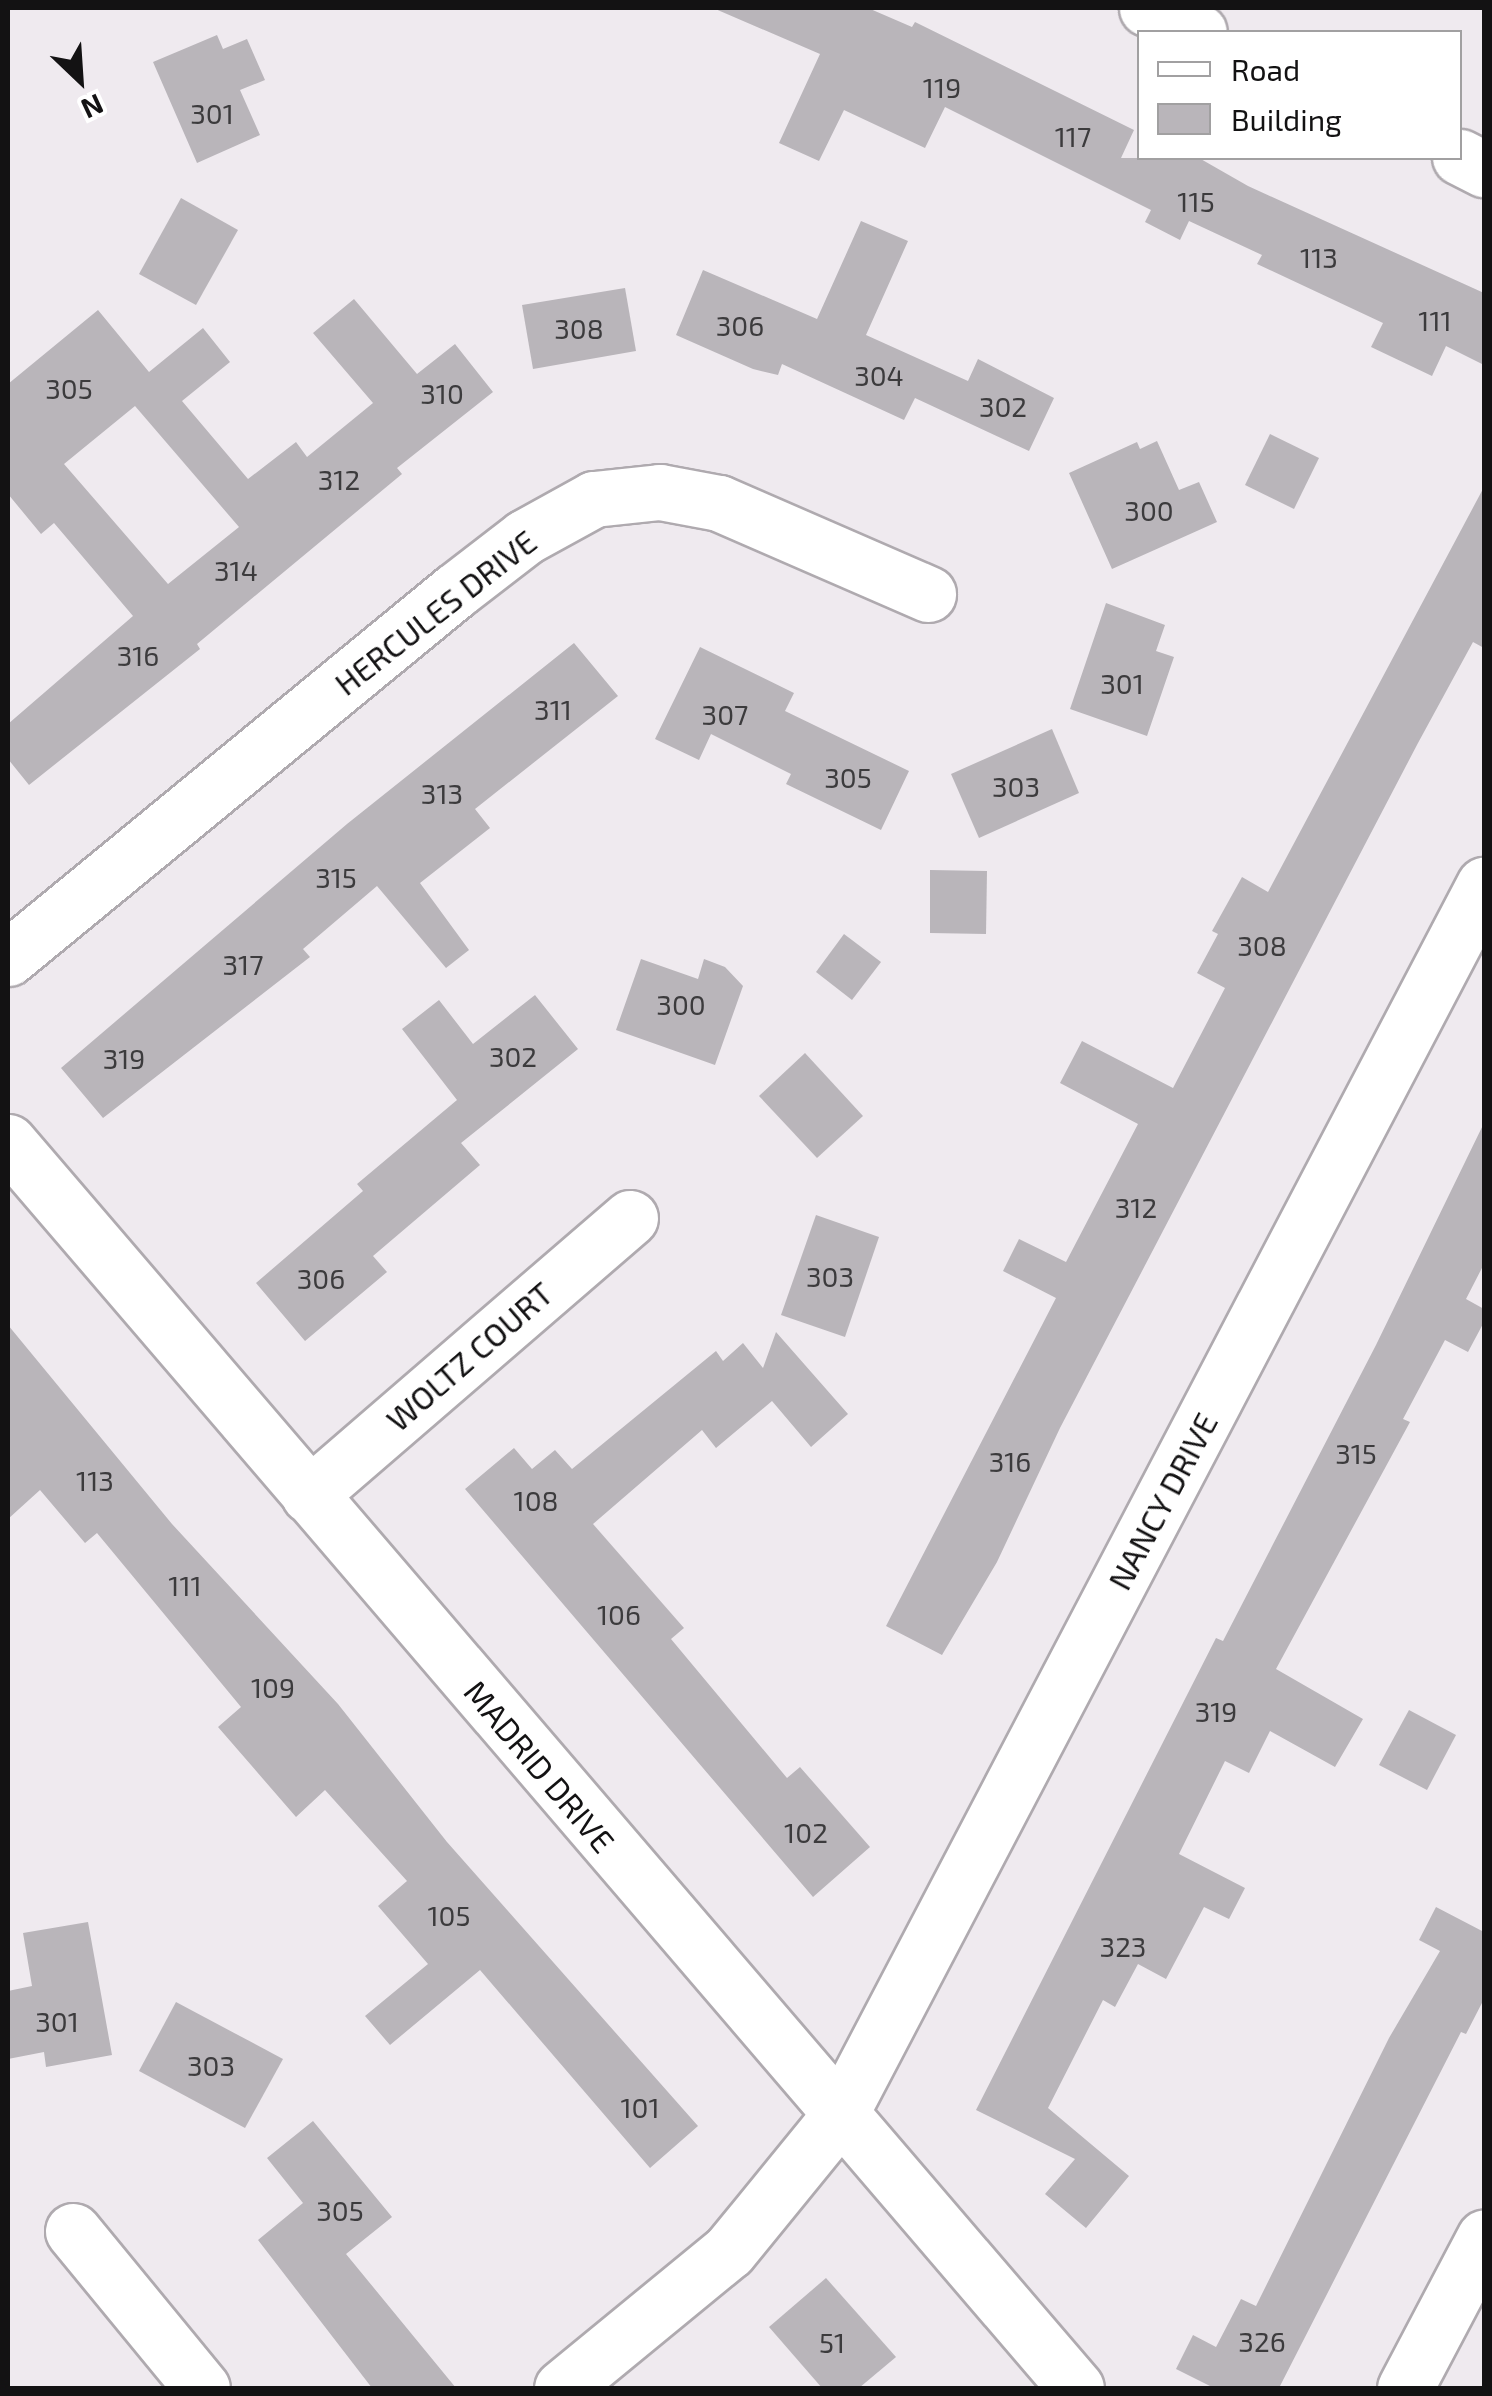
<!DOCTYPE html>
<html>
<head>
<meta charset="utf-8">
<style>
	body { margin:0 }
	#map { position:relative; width:1492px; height:2396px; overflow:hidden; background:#efeaef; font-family:"Exo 2",sans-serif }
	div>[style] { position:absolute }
	.building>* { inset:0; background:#b9b5ba }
	.roads { filter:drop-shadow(2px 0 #afaaaf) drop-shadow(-2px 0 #afaaaf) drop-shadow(0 2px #afaaaf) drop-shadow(0 -2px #afaaaf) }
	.minor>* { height:55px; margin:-27.5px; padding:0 27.5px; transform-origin:27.5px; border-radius:27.5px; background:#fff }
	span { translate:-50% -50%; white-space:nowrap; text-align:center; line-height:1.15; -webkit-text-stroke:9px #fff; paint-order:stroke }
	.number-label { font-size:28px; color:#3c3b3d }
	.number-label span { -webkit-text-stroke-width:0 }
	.street-label { font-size:32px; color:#131213 }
	.frame { position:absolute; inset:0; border:10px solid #131213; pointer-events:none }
	.legend { position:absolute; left:1137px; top:30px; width:325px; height:130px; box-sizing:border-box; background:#fff; border:2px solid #a1a0a1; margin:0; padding:12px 18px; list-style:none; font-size:30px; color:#131213 }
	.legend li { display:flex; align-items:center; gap:20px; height:50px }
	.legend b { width:50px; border:2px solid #a1a0a1 }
	.north { position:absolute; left:30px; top:30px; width:100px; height:100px; -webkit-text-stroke:8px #fff; paint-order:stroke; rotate:155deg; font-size:28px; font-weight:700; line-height:40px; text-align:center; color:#131213 }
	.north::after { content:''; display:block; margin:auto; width:35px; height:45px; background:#131213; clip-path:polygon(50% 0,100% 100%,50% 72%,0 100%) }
</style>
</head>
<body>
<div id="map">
	<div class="building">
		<i style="clip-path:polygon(713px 8px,868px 8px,912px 27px,915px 22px,1134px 130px,1121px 158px,1199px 158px,1248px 186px,1484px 293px,1484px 365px,1446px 346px,1432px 376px,1371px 347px,1383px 323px,1257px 264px,1262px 255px,1189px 221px,1180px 240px,1145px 222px,1151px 210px,945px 107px,925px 148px,844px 110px,819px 161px,779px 143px,820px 54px)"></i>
		<i style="clip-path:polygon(217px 35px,223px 49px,247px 39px,265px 80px,240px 90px,260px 135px,197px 163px,153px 62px)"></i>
		<i style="clip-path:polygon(181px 198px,238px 230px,196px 305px,139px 274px)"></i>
		<i style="clip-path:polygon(861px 221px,908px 241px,866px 335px,968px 381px,978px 359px,1054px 398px,1029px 451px,915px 398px,904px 420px,782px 364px,778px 375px,753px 369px,676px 335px,703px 270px,817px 319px)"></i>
		<i style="clip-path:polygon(625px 288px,636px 351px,533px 369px,522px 305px)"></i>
		<i style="clip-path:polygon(evenodd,354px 299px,417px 374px,455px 344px,493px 392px,397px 468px,402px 474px,197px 644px,200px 649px,29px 785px,8px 759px,8px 724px,133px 616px,54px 523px,41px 534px,8px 494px,8px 384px,98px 310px,149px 372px,203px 328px,230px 362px,182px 401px,248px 479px,296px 442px,307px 457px,373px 403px,313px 333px,354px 299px,135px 406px,239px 527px,168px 584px,64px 464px,135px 406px)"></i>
		<i style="clip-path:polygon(1270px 434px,1319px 458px,1294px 509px,1245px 485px)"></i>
		<i style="clip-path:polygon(1157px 441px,1179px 490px,1199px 482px,1217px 522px,1112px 569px,1069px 473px,1137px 442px,1140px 449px)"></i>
		<i style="clip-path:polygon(1484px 487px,1484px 648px,1473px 642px,1418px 743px,1060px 1428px,997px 1562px,942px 1655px,886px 1626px,1056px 1298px,1003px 1271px,1019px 1239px,1066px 1262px,1138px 1124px,1060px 1083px,1082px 1041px,1173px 1088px,1225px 988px,1197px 973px,1218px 934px,1212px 931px,1242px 877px,1268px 892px)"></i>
		<i style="clip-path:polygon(1106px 603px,1165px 625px,1156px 651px,1174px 657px,1147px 736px,1070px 709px)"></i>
		<i style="clip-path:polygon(574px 643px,618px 696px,475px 809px,490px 828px,420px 883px,469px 950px,446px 968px,377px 886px,303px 949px,310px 957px,103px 1118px,61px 1068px,347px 824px)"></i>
		<i style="clip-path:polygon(700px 647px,794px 693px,785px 711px,909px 771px,881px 830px,786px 784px,791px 774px,711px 734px,699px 760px,655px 739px)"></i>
		<i style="clip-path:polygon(1052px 729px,1079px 793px,979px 838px,951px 774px)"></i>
		<i style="clip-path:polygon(930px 870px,987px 871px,986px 934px,930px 933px)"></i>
		<i style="clip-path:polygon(844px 934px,881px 962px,852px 1000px,816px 972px)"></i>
		<i style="clip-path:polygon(641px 959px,698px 979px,704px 959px,725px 967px,743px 986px,715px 1065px,616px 1030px)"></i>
		<i style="clip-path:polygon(535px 995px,578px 1049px,461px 1143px,480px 1165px,373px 1256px,387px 1272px,305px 1341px,256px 1283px,363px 1191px,357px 1184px,457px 1100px,402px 1029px,439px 1000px,473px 1044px)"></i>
		<i style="clip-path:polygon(805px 1053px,863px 1116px,817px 1158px,759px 1096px)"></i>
		<i style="clip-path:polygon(1484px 1123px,1484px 1264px,1466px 1299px,1484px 1309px,1484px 1322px,1468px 1352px,1445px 1340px,1403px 1419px,1410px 1422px,1276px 1669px,1363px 1719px,1335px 1767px,1270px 1731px,1249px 1773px,1225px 1761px,1179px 1854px,1245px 1888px,1229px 1919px,1204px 1907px,1166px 1979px,1138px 1964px,1115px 2007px,1103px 2000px,1048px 2108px,1129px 2176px,1086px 2228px,1045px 2194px,1075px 2159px,976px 2110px,1216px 1638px,1223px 1641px,1376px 1345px)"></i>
		<i style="clip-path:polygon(816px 1215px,879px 1237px,845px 1337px,781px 1315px)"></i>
		<i style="clip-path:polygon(8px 1325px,172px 1524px,338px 1704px,447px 1842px,698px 2126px,650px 2168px,480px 1970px,390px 2045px,365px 2016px,428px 1964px,378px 1906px,407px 1881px,325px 1790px,296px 1817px,218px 1727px,241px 1707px,97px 1533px,85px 1543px,40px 1490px,8px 1519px)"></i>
		<i style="clip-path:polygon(776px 1332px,848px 1414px,811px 1447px,772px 1401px,716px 1448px,702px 1430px,593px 1524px,684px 1628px,671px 1639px,787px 1778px,800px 1767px,870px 1847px,813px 1897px,465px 1489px,514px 1448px,532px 1469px,555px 1450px,572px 1469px,716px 1351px,723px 1361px,743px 1343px,763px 1368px)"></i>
		<i style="clip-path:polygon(1409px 1710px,1456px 1735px,1427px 1790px,1379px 1765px)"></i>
		<i style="clip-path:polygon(1436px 1907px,1484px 1932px,1484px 1999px,1466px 2034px,1461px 2032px,1279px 2388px,1214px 2388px,1176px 2369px,1193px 2335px,1216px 2347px,1241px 2299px,1256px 2306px,1389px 2038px,1440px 1951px,1419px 1940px)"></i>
		<i style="clip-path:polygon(88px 1922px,112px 2055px,46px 2067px,44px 2052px,8px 2059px,8px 1991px,32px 1986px,23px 1933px)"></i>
		<i style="clip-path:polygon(176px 2002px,283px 2059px,245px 2128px,139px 2071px)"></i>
		<i style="clip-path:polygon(313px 2121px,392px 2217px,346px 2254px,456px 2388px,372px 2388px,258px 2240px,303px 2203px,267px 2158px)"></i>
		<i style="clip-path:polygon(826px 2278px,896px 2357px,859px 2388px,822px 2388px,769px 2327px)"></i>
	</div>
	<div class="roads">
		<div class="minor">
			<i style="left:1147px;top:8px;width:57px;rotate:24.8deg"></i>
			<i style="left:1460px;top:157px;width:27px;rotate:27deg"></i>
			<i style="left:8px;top:958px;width:578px;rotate:-39.39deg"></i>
			<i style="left:455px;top:591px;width:88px;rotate:-37.6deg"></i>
			<i style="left:525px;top:537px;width:79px;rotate:-28.8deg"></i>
			<i style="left:594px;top:499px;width:66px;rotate:-6.1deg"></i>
			<i style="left:660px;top:492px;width:60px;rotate:10.6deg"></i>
			<i style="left:719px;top:503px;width:228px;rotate:23.5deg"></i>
			<i style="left:8px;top:1142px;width:1641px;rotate:49.4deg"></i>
			<i style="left:309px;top:1495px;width:424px;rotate:-40.8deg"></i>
			<i style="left:73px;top:2231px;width:203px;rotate:50.6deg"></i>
			<i style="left:562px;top:2388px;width:216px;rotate:-39.4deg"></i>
			<i style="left:729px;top:2251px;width:174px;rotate:-50.8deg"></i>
			<i style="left:839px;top:2116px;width:1390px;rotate:-62.35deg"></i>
			<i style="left:1405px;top:2388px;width:170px;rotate:-62.2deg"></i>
		</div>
	</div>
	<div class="number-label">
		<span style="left:942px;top:87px">119</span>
		<span style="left:212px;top:113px">301</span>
		<span style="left:1073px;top:136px">117</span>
		<span style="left:1196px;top:201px">115</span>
		<span style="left:1319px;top:257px">113</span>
		<span style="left:1435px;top:320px">111</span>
		<span style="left:740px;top:325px">306</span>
		<span style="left:579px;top:328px">308</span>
		<span style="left:879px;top:375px">304</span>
		<span style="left:69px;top:388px">305</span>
		<span style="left:442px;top:393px">310</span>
		<span style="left:1003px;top:406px">302</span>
		<span style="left:339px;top:479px">312</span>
		<span style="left:1149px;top:510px">300</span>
		<span style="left:236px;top:570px">314</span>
		<span style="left:138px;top:655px">316</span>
		<span style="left:1122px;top:683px">301</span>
		<span style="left:553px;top:709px">311</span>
		<span style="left:725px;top:714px">307</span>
		<span style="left:848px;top:777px">305</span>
		<span style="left:1016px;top:786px">303</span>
		<span style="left:442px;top:793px">313</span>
		<span style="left:336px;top:877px">315</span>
		<span style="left:1262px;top:945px">308</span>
		<span style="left:243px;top:964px">317</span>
		<span style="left:681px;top:1004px">300</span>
		<span style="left:513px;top:1056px">302</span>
		<span style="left:124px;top:1058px">319</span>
		<span style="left:1136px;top:1207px">312</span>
		<span style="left:830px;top:1276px">303</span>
		<span style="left:321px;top:1278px">306</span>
		<span style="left:1356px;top:1453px">315</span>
		<span style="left:1010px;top:1461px">316</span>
		<span style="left:95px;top:1480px">113</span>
		<span style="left:536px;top:1500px">108</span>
		<span style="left:185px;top:1585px">111</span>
		<span style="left:619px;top:1614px">106</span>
		<span style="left:273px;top:1687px">109</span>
		<span style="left:1216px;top:1711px">319</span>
		<span style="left:806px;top:1832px">102</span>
		<span style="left:449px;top:1915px">105</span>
		<span style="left:1123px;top:1946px">323</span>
		<span style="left:57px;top:2021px">301</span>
		<span style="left:211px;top:2065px">303</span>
		<span style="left:640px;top:2107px">101</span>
		<span style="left:340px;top:2210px">305</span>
		<span style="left:1262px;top:2341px">326</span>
		<span style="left:832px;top:2342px">51</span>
	</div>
	<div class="street-label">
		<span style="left:435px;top:612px;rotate:-38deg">HERCULES DRIVE</span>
		<span style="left:469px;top:1356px;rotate:-41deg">WOLTZ COURT</span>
		<span style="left:1162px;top:1501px;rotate:-62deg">NANCY DRIVE</span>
		<span style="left:540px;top:1766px;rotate:50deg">MADRID DRIVE</span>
	</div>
	<div class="frame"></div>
	<ul class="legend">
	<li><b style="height:12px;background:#fff"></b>Road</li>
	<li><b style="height:28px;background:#b9b5ba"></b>Building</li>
	</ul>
	<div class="north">N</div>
</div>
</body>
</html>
